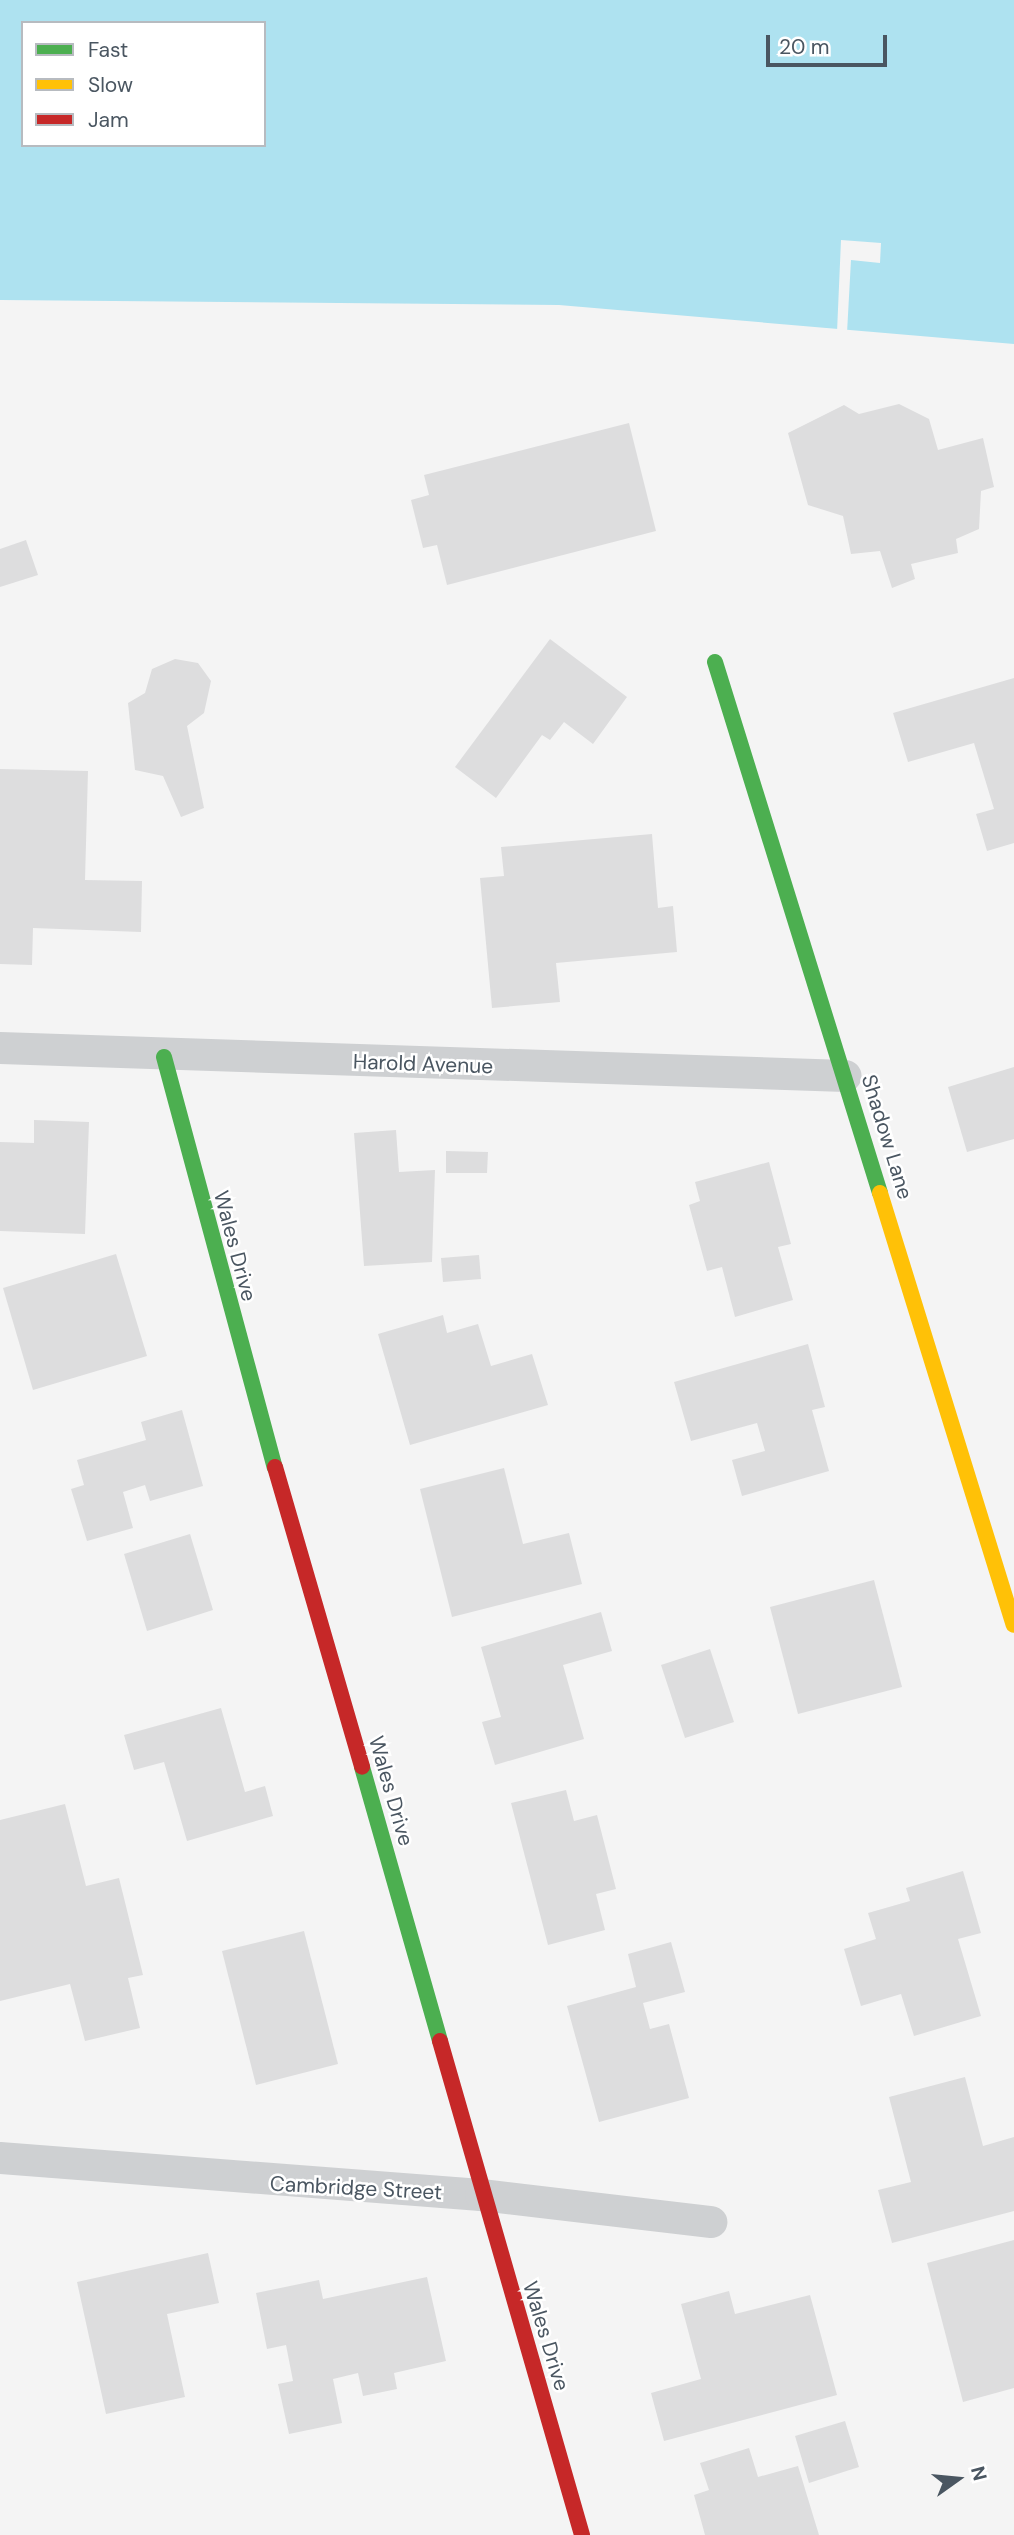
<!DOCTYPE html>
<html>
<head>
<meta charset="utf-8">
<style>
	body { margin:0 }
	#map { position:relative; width:1014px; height:2535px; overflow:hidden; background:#f4f4f4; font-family:"DM Sans",sans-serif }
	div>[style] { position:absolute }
	.water>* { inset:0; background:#aee2f0 }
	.pier>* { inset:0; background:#f4f4f4 }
	.building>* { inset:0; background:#ddddde }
	.street>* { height:32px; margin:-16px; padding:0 16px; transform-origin:16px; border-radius:16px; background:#ced0d2 }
	.fast>* { height:16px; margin:-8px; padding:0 8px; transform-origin:8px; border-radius:8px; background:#4caf50 }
	.slow>* { height:16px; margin:-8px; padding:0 8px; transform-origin:8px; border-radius:8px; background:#ffc107 }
	.jam>* { height:16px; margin:-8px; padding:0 8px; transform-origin:8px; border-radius:8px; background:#c62828 }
	span { translate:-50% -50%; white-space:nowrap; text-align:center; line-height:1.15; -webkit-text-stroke:5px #fff; paint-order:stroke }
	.street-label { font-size:21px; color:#4a5661 }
	.legend { position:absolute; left:21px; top:21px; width:245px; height:126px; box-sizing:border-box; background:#fff; border:2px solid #b7bbc0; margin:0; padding:9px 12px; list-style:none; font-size:21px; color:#4a5661 }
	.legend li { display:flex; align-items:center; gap:14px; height:35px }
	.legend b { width:35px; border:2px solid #b7bbc0 }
	.north { position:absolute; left:923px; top:2444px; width:70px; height:70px; -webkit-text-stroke:5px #fff; paint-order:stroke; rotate:75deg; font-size:19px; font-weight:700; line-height:28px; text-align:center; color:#4a5661 }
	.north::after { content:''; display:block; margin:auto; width:24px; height:32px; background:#4a5661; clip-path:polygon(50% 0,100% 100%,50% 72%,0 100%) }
	.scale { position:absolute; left:766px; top:35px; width:121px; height:32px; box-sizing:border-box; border:4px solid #4a5661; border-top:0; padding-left:9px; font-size:21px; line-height:24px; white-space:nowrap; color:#4a5661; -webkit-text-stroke:5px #fff; paint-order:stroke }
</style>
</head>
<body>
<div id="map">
	<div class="water">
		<i style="clip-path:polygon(evenodd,0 0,1014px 0,1014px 344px,559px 305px,0 300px,0 0,23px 23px,264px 23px,264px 145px,23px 145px,23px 23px)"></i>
	</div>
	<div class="pier">
		<i style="clip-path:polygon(841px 240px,881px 243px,880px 263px,851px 260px,847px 333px,837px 332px)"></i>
	</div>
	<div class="building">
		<i style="clip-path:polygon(899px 404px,929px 419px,938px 450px,983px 438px,994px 487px,981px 491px,979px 529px,956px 539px,958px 553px,911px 564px,915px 579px,892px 588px,880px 551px,851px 554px,843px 516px,808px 505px,788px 433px,844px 405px,859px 414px)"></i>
		<i style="clip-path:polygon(629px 423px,656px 531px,447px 585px,437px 545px,423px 548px,411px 500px,429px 495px,424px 475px)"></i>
		<i style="clip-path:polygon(26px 540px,38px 575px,0 587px,0 549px)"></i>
		<i style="clip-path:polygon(550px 639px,627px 697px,593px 744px,564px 722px,550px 740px,542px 735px,496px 798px,455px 767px)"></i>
		<i style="clip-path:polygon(175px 659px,198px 663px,211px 681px,204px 713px,187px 726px,204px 808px,181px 817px,163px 776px,135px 770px,128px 703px,145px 693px,152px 669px)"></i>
		<i style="clip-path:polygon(1014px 678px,1014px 843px,987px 851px,976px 814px,994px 809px,974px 743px,908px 762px,893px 713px)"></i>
		<i style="clip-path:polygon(0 769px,88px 771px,85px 880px,142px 881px,141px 932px,33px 928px,32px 965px,0 964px)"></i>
		<i style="clip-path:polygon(652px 834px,658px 908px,673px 906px,677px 952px,556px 963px,560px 1002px,492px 1008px,480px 878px,504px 876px,501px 847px)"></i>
		<i style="clip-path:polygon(1014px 1067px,1014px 1139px,967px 1152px,948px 1087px)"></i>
		<i style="clip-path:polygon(34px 1120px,89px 1122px,85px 1234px,0 1231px,0 1142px,34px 1143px)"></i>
		<i style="clip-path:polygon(396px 1130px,399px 1172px,435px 1170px,432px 1262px,364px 1266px,354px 1133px)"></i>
		<i style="clip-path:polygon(446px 1151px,488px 1152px,487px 1173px,446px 1173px)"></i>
		<i style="clip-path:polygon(769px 1162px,791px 1244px,778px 1247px,793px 1300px,735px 1317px,722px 1267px,707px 1271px,689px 1205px,700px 1201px,695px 1182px)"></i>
		<i style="clip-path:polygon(116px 1254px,147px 1356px,33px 1390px,3px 1288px)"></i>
		<i style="clip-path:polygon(479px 1255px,481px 1279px,443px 1282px,441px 1258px)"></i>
		<i style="clip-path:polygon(443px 1315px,447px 1333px,478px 1324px,491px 1366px,532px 1354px,548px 1405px,410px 1445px,378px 1334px)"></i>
		<i style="clip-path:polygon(808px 1344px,825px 1407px,812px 1410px,829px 1471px,742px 1496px,732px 1460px,765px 1451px,757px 1423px,691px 1441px,674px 1382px)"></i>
		<i style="clip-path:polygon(182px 1410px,203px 1486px,150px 1501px,145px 1485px,123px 1492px,133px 1528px,87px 1541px,71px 1489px,84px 1485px,77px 1460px,146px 1440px,141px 1422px)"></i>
		<i style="clip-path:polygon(504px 1468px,523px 1544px,569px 1533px,582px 1584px,452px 1617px,420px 1489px)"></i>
		<i style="clip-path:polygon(190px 1534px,213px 1610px,147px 1631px,124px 1554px)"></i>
		<i style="clip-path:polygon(874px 1580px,902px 1687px,798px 1714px,770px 1607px)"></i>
		<i style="clip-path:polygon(601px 1612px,612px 1651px,563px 1665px,584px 1739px,495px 1765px,482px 1722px,501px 1717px,481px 1647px)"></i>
		<i style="clip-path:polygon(710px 1649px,734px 1722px,685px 1738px,661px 1665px)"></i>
		<i style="clip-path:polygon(221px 1708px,245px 1792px,265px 1786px,273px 1816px,187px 1841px,164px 1762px,134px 1770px,124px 1735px)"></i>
		<i style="clip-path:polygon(566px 1790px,574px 1821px,597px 1815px,616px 1889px,596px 1894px,605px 1930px,548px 1945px,511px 1803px)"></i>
		<i style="clip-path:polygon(65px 1804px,86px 1886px,119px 1878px,143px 1975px,128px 1978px,140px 2028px,85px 2041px,70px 1984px,0 2001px,0 1820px)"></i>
		<i style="clip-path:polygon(963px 1871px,981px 1933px,958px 1939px,981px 2016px,914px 2036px,901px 1994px,861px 2006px,844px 1949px,876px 1939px,868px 1913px,910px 1901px,906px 1888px)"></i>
		<i style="clip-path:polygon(304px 1931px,338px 2064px,256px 2085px,222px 1951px)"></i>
		<i style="clip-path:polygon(671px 1942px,685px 1992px,643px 2003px,650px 2029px,669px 2024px,689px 2098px,599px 2122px,567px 2006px,636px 1987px,628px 1954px)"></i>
		<i style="clip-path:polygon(965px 2077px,983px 2146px,1014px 2137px,1014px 2211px,892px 2243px,878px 2190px,911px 2182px,889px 2097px)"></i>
		<i style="clip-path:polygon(1014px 2240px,1014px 2388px,963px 2402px,927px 2263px)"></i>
		<i style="clip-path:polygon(208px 2253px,219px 2303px,167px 2314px,185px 2397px,106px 2414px,77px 2282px)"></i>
		<i style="clip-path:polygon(427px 2277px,446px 2361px,394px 2373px,397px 2389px,363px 2396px,358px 2373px,333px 2379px,342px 2423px,289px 2434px,278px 2384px,293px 2381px,286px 2345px,267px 2349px,256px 2293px,319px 2280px,323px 2299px)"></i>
		<i style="clip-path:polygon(729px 2291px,735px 2314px,810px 2295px,837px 2395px,664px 2441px,651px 2393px,701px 2379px,681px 2304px)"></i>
		<i style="clip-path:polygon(845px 2421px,859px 2467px,809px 2483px,795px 2436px)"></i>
		<i style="clip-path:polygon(749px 2448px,758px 2477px,798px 2466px,819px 2535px,705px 2535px,694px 2495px,709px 2490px,700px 2463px)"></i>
	</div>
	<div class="street">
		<i style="left:0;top:1048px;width:846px;rotate:1.9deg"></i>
		<i style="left:0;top:2158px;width:482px;rotate:4.4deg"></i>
		<i style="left:481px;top:2195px;width:232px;rotate:6.7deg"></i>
	</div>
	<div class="fast">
		<i style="left:715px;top:662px;width:556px;rotate:72.74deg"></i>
		<i style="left:164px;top:1057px;width:425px;rotate:74.9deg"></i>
		<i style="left:362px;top:1767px;width:285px;rotate:74.1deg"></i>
	</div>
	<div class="slow">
		<i style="left:880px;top:1193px;width:452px;rotate:72.8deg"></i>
	</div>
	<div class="jam">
		<i style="left:275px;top:1467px;width:312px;rotate:73.8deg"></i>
		<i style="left:440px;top:2041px;width:514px;rotate:73.96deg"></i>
	</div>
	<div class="street-label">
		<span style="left:423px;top:1064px;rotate:2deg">Harold Avenue</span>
		<span style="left:887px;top:1137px;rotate:73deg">Shadow Lane</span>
		<span style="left:235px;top:1246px;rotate:75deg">Wales Drive</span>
		<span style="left:391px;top:1791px;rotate:74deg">Wales Drive</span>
		<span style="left:356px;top:2188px;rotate:3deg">Cambridge Street</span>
		<span style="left:546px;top:2336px;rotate:73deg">Wales Drive</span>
	</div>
	<ul class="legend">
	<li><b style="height:9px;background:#4caf50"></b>Fast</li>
	<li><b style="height:9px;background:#ffc107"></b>Slow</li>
	<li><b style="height:9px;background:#c62828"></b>Jam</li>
	</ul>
	<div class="north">N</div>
	<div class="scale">20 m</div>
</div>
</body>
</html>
